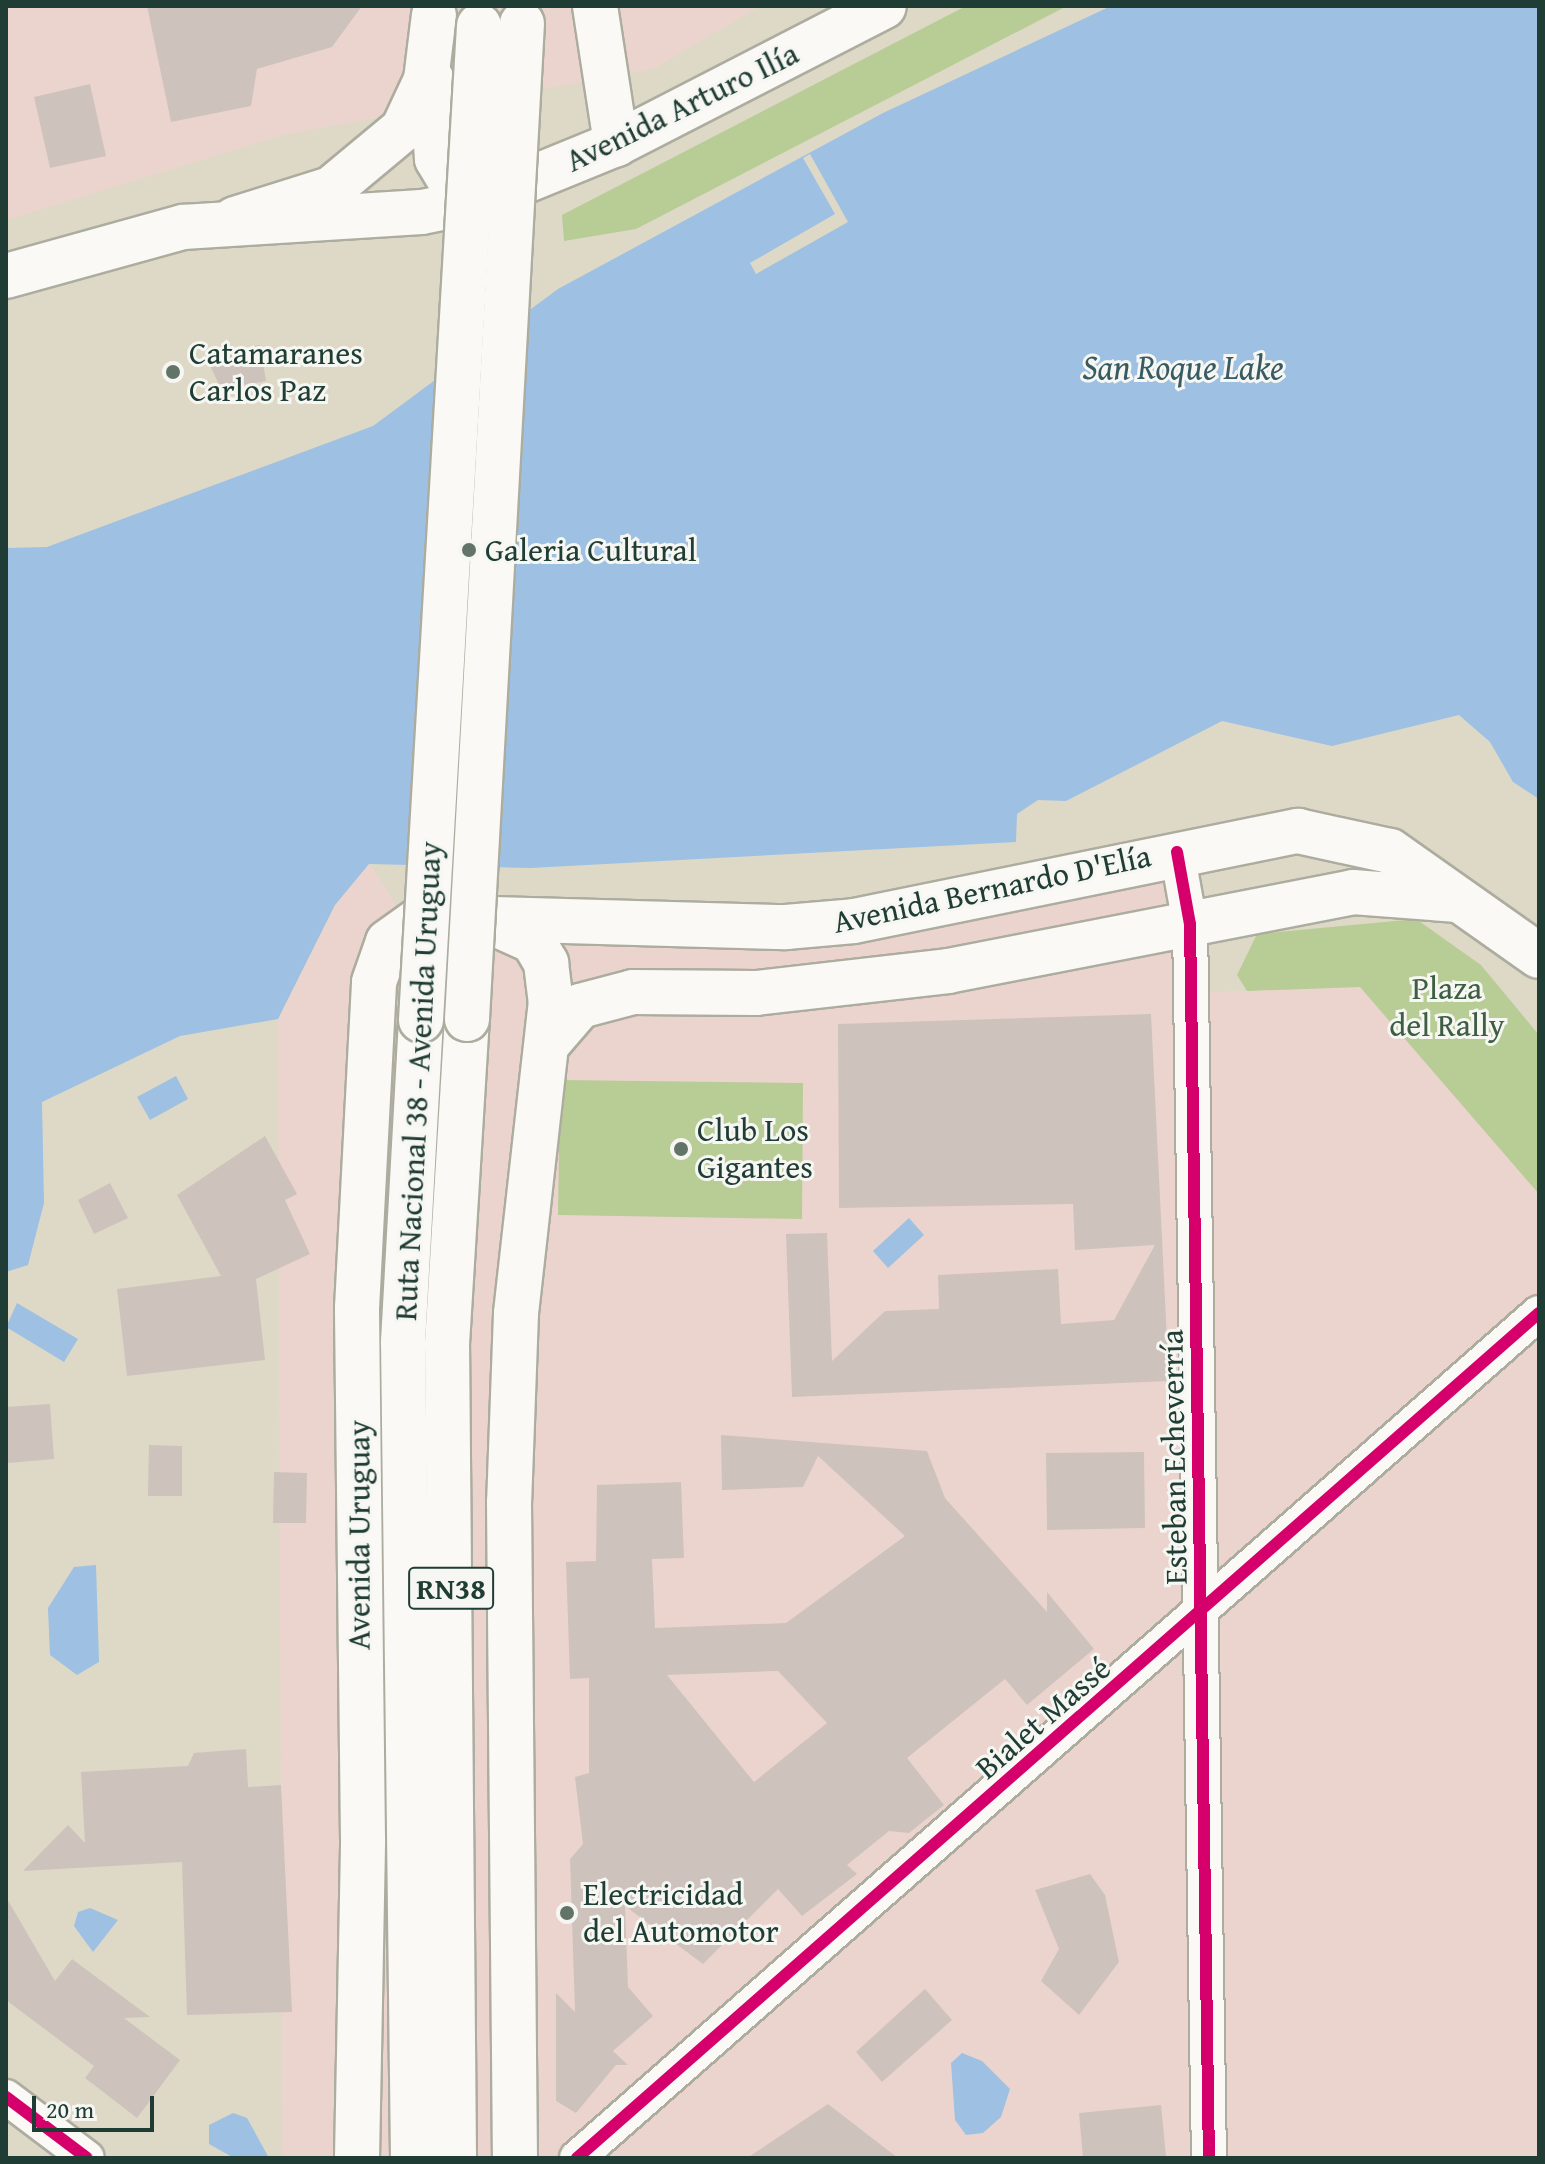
<!DOCTYPE html>
<html>
<head>
<meta charset="utf-8">
<style>
	body { margin:0 }
	#map { position:relative; width:1545px; height:2164px; overflow:hidden; background:#ded9c6; font-family:"Gentium Book Plus",serif }
	div>[style] { position:absolute }
	.built>* { inset:0; background:#ecd4ce }
	.green>* { inset:0; background:#b8cc96 }
	.water>* { inset:0; background:#9dc0e3 }
	.pier>* { inset:0; background:#ded9c6 }
	.building>* { inset:0; background:#cec2bd }
	.roads { filter:drop-shadow(2px 0 #acac9f) drop-shadow(-2px 0 #acac9f) drop-shadow(0 2px #acac9f) drop-shadow(0 -2px #acac9f) }
	.street>* { height:34px; margin:-17px; padding:0 17px; transform-origin:17px; border-radius:17px; background:#faf9f6 }
	.secondary>* { height:44px; margin:-22px; padding:0 22px; transform-origin:22px; border-radius:22px; background:#faf9f6 }
	.primary>* { height:44px; margin:-22px; padding:0 22px; transform-origin:22px; border-radius:22px; background:#faf9f6 }
	.bridges { filter:drop-shadow(2px 0 #acac9f) drop-shadow(-2px 0 #acac9f) drop-shadow(0 2px #acac9f) drop-shadow(0 -2px #acac9f) }
	.primary-bridge>* { height:44px; margin:-22px; padding:0 22px; transform-origin:22px; border-radius:22px; background:#faf9f6 }
	.cycleway>* { height:12px; margin:-6px; padding:0 6px; transform-origin:6px; border-radius:6px; background:#d6006c }
	.dots>* { width:22px; height:22px; translate:-50% -50%; box-sizing:border-box; border:4px solid #f6f6f2; border-radius:50% }
	span { translate:-50% -50%; white-space:nowrap; text-align:center; line-height:1.15; -webkit-text-stroke:6px #f6f6f2; paint-order:stroke }
	.shield-label span { padding:2px 6px; background:#f6f6f2; border:2px solid; border-radius:6px; -webkit-text-stroke-width:0 }
	.shield-label { font-size:30px; color:#1f3d34; font-weight:700 }
	.street-label { font-size:32px; color:#1f3d34 }
	.poi-label { font-size:32px; color:#1f3d34 }
	.left { translate:0 -50%; text-align:left }
	.park-label { font-size:32px; color:#3d5e43 }
	.water-label { font-size:34px; color:#385b63; font-style:italic }
	.frame { position:absolute; inset:0; border:8px solid #1f3d34; pointer-events:none }
	.scale { position:absolute; left:32px; top:2096px; width:122px; height:36px; box-sizing:border-box; border:4px solid #1f3d34; border-top:0; padding-left:10px; font-size:24px; line-height:28px; white-space:nowrap; color:#1f3d34; -webkit-text-stroke:6px #f6f6f2; paint-order:stroke }
</style>
</head>
<body>
<div id="map">
	<div class="built">
		<i style="clip-path:polygon(6px 6px,760px 6px,653px 69px,286px 134px,6px 220px)"></i>
		<i style="clip-path:polygon(1177px 852px,1191px 993px,1360px 987px,1539px 1194px,1539px 2158px,282px 2158px,278px 1019px,335px 905px,369px 864px,408px 923px,709px 923px)"></i>
	</div>
	<div class="green">
		<i style="clip-path:polygon(966px 6px,1067px 6px,636px 229px,564px 241px,562px 215px)"></i>
		<i style="clip-path:polygon(1416px 919px,1481px 965px,1539px 1035px,1539px 1194px,1360px 987px,1247px 991px,1237px 975px,1257px 934px)"></i>
		<i style="clip-path:polygon(560px 1080px,803px 1083px,802px 1219px,558px 1215px)"></i>
	</div>
	<div class="water">
		<i style="clip-path:polygon(1111px 6px,1539px 6px,1539px 799px,1513px 782px,1490px 742px,1459px 715px,1332px 746px,1222px 721px,1066px 801px,1038px 800px,1017px 814px,1016px 842px,531px 868px,369px 864px,335px 905px,278px 1019px,180px 1036px,42px 1102px,44px 1203px,28px 1265px,6px 1272px,6px 548px,47px 547px,373px 426px,558px 289px,883px 113px)"></i>
		<i style="clip-path:polygon(176px 1076px,188px 1099px,150px 1120px,137px 1097px)"></i>
		<i style="clip-path:polygon(909px 1218px,924px 1235px,888px 1268px,873px 1251px)"></i>
		<i style="clip-path:polygon(17px 1303px,78px 1339px,64px 1362px,6px 1327px)"></i>
		<i style="clip-path:polygon(96px 1565px,99px 1662px,77px 1675px,50px 1655px,48px 1608px,74px 1567px)"></i>
		<i style="clip-path:polygon(90px 1908px,118px 1920px,93px 1952px,74px 1926px,78px 1912px)"></i>
		<i style="clip-path:polygon(962px 2053px,982px 2061px,1010px 2089px,1001px 2117px,983px 2133px,966px 2135px,955px 2120px,951px 2063px)"></i>
		<i style="clip-path:polygon(233px 2113px,247px 2118px,269px 2158px,234px 2158px,209px 2144px,209px 2125px)"></i>
	</div>
	<div class="pier">
		<i style="clip-path:polygon(810px 154px,848px 222px,756px 274px,750px 263px,835px 214px,803px 158px)"></i>
	</div>
	<div class="building">
		<i style="clip-path:polygon(147px 6px,362px 6px,332px 47px,257px 69px,251px 106px,171px 122px)"></i>
		<i style="clip-path:polygon(90px 84px,106px 156px,50px 168px,34px 97px)"></i>
		<i style="clip-path:polygon(260px 345px,266px 381px,221px 389px,205px 355px)"></i>
		<i style="clip-path:polygon(1151px 1014px,1169px 1381px,792px 1397px,786px 1234px,827px 1233px,832px 1361px,885px 1311px,939px 1309px,938px 1275px,1058px 1269px,1061px 1324px,1114px 1320px,1155px 1245px,1075px 1250px,1073px 1204px,839px 1208px,838px 1024px)"></i>
		<i style="clip-path:polygon(265px 1136px,297px 1194px,285px 1200px,310px 1254px,256px 1279px,265px 1360px,127px 1376px,117px 1289px,221px 1276px,177px 1195px)"></i>
		<i style="clip-path:polygon(110px 1183px,128px 1218px,94px 1234px,78px 1200px)"></i>
		<i style="clip-path:polygon(50px 1404px,54px 1459px,8px 1463px,6px 1407px)"></i>
		<i style="clip-path:polygon(evenodd,721px 1435px,927px 1451px,945px 1498px,1047px 1612px,1047px 1592px,1094px 1649px,1027px 1705px,1005px 1679px,907px 1758px,944px 1805px,909px 1833px,889px 1831px,847px 1865px,857px 1874px,802px 1916px,778px 1889px,703px 1964px,625px 1906px,628px 1987px,653px 2016px,613px 2051px,628px 2065px,616px 2065px,576px 2113px,556px 2101px,556px 1993px,575px 2012px,570px 1859px,583px 1844px,575px 1777px,589px 1773px,589px 1678px,570px 1679px,566px 1562px,596px 1561px,597px 1485px,681px 1482px,684px 1558px,652px 1559px,655px 1628px,786px 1623px,905px 1536px,818px 1456px,803px 1487px,722px 1490px,721px 1435px,778px 1671px,827px 1723px,754px 1782px,667px 1675px,778px 1671px)"></i>
		<i style="clip-path:polygon(149px 1445px,182px 1446px,182px 1496px,148px 1496px)"></i>
		<i style="clip-path:polygon(1144px 1452px,1145px 1528px,1047px 1530px,1046px 1453px)"></i>
		<i style="clip-path:polygon(274px 1472px,307px 1473px,306px 1523px,273px 1523px)"></i>
		<i style="clip-path:polygon(246px 1749px,248px 1787px,281px 1785px,292px 2012px,187px 2015px,182px 1862px,23px 1871px,68px 1825px,85px 1843px,81px 1772px,188px 1766px,194px 1753px)"></i>
		<i style="clip-path:polygon(1090px 1874px,1105px 1895px,1119px 1962px,1079px 2015px,1041px 1981px,1059px 1949px,1035px 1890px)"></i>
		<i style="clip-path:polygon(6px 1897px,55px 1981px,72px 1959px,150px 2017px,124px 2018px,180px 2060px,137px 2118px,85px 2078px,94px 2066px,6px 2000px)"></i>
		<i style="clip-path:polygon(925px 1989px,952px 2020px,882px 2082px,856px 2052px)"></i>
		<i style="clip-path:polygon(828px 2104px,898px 2158px,747px 2158px)"></i>
		<i style="clip-path:polygon(1161px 2105px,1166px 2156px,1083px 2158px,1079px 2113px)"></i>
	</div>
	<div class="roads">
		<div class="street">
			<i style="left:1177px;top:852px;width:73px;rotate:79.8deg"></i>
			<i style="left:1190px;top:924px;width:1234px;rotate:89.12deg"></i>
			<i style="left:6px;top:2097px;width:101px;rotate:37deg"></i>
			<i style="left:577px;top:2158px;width:1280px;rotate:-41.3deg"></i>
		</div>
		<div class="secondary">
			<i style="left:6px;top:276px;width:184px;rotate:-15.5deg"></i>
			<i style="left:183px;top:227px;width:239px;rotate:-3.6deg"></i>
			<i style="left:422px;top:212px;width:55px;rotate:-11.5deg"></i>
			<i style="left:476px;top:201px;width:151px;rotate:-22.2deg"></i>
			<i style="left:616px;top:144px;width:301px;rotate:-27.2deg"></i>
			<i style="left:484px;top:919px;width:54px;rotate:24.2deg"></i>
			<i style="left:533px;top:941px;width:26px;rotate:59deg"></i>
			<i style="left:546px;top:963px;width:38px;rotate:83deg"></i>
			<i style="left:551px;top:1001px;width:315px;rotate:96.4deg"></i>
			<i style="left:516px;top:1314px;width:188px;rotate:92.1deg"></i>
			<i style="left:509px;top:1502px;width:656px;rotate:89.48deg"></i>
			<i style="left:550px;top:1041px;width:46px;rotate:-49.4deg"></i>
			<i style="left:580px;top:1006px;width:55px;rotate:-14.8deg"></i>
			<i style="left:633px;top:992px;width:123px;rotate:0.5deg"></i>
			<i style="left:756px;top:993px;width:193px;rotate:-6.5deg"></i>
			<i style="left:948px;top:971px;width:413px;rotate:-11deg"></i>
			<i style="left:1353px;top:892px;width:105px;rotate:4.4deg"></i>
			<i style="left:357px;top:2158px;width:318px;rotate:-88.9deg"></i>
			<i style="left:363px;top:1840px;width:532px;rotate:-90.65deg"></i>
			<i style="left:357px;top:1308px;width:326px;rotate:-87deg"></i>
			<i style="left:374px;top:982px;width:42px;rotate:-70.7deg"></i>
			<i style="left:388px;top:942px;width:43px;rotate:-35.5deg"></i>
			<i style="left:423px;top:917px;width:363px;rotate:1.6deg"></i>
			<i style="left:786px;top:927px;width:68px;rotate:-5deg"></i>
			<i style="left:854px;top:921px;width:453px;rotate:-11.5deg"></i>
			<i style="left:1298px;top:831px;width:94px;rotate:12.3deg"></i>
			<i style="left:1390px;top:851px;width:182px;rotate:35.2deg"></i>
		</div>
		<div class="primary">
			<i style="left:595px;top:6px;width:140px;rotate:81.3deg"></i>
			<i style="left:432px;top:80px;width:79px;rotate:86.4deg"></i>
			<i style="left:437px;top:159px;width:37px;rotate:59deg"></i>
			<i style="left:456px;top:191px;width:22px;rotate:27deg"></i>
			<i style="left:235px;top:219px;width:101px;rotate:-17.4deg"></i>
			<i style="left:331px;top:189px;width:94px;rotate:-39.8deg"></i>
			<i style="left:403px;top:129px;width:54px;rotate:-64.9deg"></i>
			<i style="left:426px;top:80px;width:65px;rotate:-83deg"></i>
			<i style="left:413px;top:2158px;width:816px;rotate:-90.7deg"></i>
			<i style="left:403px;top:1342px;width:323px;rotate:-86.8deg"></i>
			<i style="left:454px;top:2158px;width:814px;rotate:-90.49deg"></i>
			<i style="left:447px;top:1344px;width:326px;rotate:-86.5deg"></i>
		</div>
	</div>
	<div class="bridges">
		<div class="primary-bridge">
			<i style="left:467px;top:1019px;width:997px;rotate:-86.84deg"></i>
			<i style="left:421px;top:1020px;width:996px;rotate:-86.66deg"></i>
		</div>
	</div>
	<div class="cycleway">
		<i style="left:1177px;top:852px;width:73px;rotate:79.8deg"></i>
		<i style="left:1190px;top:924px;width:1234px;rotate:89.12deg"></i>
		<i style="left:6px;top:2097px;width:101px;rotate:37deg"></i>
		<i style="left:577px;top:2158px;width:1280px;rotate:-41.3deg"></i>
	</div>
	<div class="dots">
		<i style="left:173px;top:372px;background:#627467"></i>
		<i style="left:469px;top:550px;background:#627467"></i>
		<i style="left:681px;top:1149px;background:#627467"></i>
		<i style="left:567px;top:1913px;background:#627467"></i>
	</div>
	<div class="shield-label">
		<span style="left:451px;top:1588px">RN38</span>
	</div>
	<div class="street-label">
		<span style="left:682px;top:107px;rotate:-26deg">Avenida Arturo Ilía</span>
		<span style="left:992px;top:889px;rotate:-12deg">Avenida Bernardo D'Elía</span>
		<span style="left:418px;top:1081px;rotate:-87deg">Ruta Nacional 38 - Avenida Uruguay</span>
		<span style="left:1174px;top:1457px;rotate:-91deg">Esteban Echeverría</span>
		<span style="left:359px;top:1535px;rotate:-90deg">Avenida Uruguay</span>
		<span style="left:1043px;top:1718px;rotate:-41deg">Bialet Massé</span>
	</div>
	<div class="poi-label">
		<span class="left" style="left:189px;top:372px">Catamaranes<br>Carlos Paz</span>
		<span class="left" style="left:485px;top:550px">Galeria Cultural</span>
		<span class="left" style="left:697px;top:1149px">Club Los<br>Gigantes</span>
		<span class="left" style="left:583px;top:1913px">Electricidad<br>del Automotor</span>
	</div>
	<div class="park-label">
		<span style="left:1447px;top:1007px">Plaza<br>del Rally</span>
	</div>
	<div class="water-label">
		<span style="left:1183px;top:367px">San Roque Lake</span>
	</div>
	<div class="frame"></div>
	<div class="scale">20 m</div>
</div>
</body>
</html>
